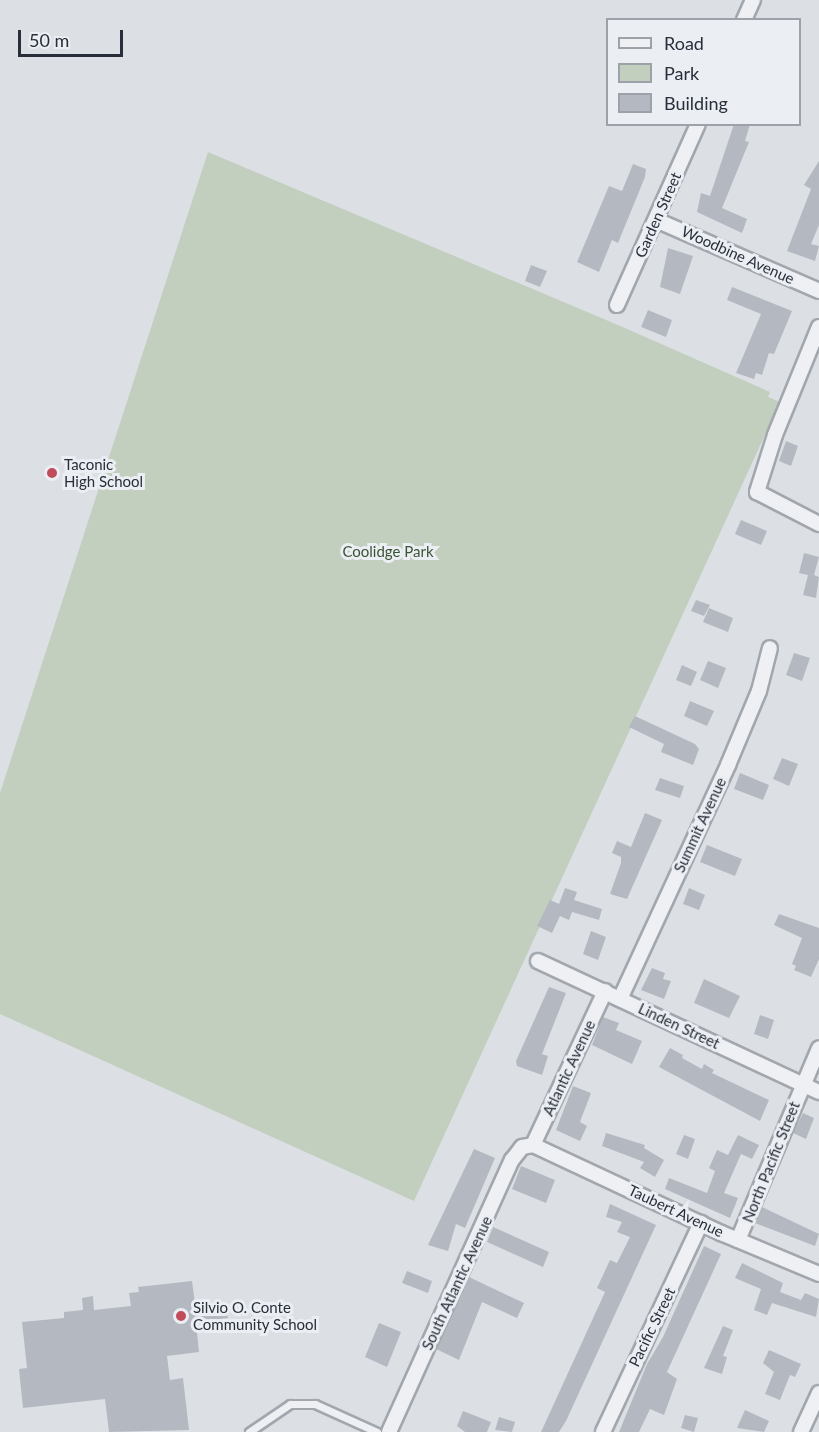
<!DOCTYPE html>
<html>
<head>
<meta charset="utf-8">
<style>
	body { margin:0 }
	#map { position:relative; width:819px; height:1432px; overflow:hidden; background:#dce0e5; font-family:Lato,sans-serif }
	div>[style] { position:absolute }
	.green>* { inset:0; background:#c2cebe }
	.building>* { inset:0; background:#b4b9c1 }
	.roads { filter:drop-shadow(2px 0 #a2a7ae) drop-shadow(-2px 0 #a2a7ae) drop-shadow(0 2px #a2a7ae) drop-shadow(0 -2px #a2a7ae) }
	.lane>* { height:7px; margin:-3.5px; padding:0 3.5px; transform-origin:3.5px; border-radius:3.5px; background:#eff0f4 }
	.street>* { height:14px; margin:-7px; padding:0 7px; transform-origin:7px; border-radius:7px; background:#eff0f4 }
	.dots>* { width:16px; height:16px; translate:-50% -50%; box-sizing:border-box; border:3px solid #ebeef3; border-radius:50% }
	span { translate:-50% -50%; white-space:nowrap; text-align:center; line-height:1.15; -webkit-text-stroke:6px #ebeef3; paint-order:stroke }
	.street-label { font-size:15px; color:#282e3a }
	.poi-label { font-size:15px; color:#282e3a }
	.left { translate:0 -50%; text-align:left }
	.park-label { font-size:15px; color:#3b5436 }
	.legend { position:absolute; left:606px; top:18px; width:195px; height:108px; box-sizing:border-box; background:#ebeef3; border:2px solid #9da1a9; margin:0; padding:8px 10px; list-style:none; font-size:18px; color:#282e3a }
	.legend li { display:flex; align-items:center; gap:12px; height:30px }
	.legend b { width:30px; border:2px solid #9da1a9 }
	.scale { position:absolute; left:18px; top:30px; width:105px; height:27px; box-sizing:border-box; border:3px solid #282e3a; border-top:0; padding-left:8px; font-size:18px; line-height:21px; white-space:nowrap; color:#282e3a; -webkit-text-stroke:4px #ebeef3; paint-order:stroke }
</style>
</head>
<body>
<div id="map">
	<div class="green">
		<i style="clip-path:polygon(208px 152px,625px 328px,770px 392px,768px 397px,780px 402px,414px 1201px,0 1014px,0 793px)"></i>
	</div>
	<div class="building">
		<i style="clip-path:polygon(734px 124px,750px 124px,745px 141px,749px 142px,722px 208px,747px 219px,742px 233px,697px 212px,701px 193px,710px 196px)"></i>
		<i style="clip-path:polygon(819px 161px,819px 225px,811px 244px,819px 246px,815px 261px,787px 251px,811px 189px,804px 185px)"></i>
		<i style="clip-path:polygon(633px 164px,646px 169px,645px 177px,618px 243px,612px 240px,599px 272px,577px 262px,609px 186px,622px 191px)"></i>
		<i style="clip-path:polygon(668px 248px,693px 256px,680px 294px,660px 287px)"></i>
		<i style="clip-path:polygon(531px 265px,547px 271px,540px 287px,525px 281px)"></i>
		<i style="clip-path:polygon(732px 287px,792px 311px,774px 354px,769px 353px,762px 375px,756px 373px,754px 379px,736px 373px,761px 314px,727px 300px)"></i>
		<i style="clip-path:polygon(648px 310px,672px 320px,666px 337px,641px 327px)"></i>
		<i style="clip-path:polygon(786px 441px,798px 446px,791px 466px,779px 461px)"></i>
		<i style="clip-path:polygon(741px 520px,767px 531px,761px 545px,735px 534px)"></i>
		<i style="clip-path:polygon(804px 553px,819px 557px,814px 575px,819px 577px,816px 598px,803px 595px,808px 575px,799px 573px)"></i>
		<i style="clip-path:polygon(696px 600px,710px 605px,704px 616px,691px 611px)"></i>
		<i style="clip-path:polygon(709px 608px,733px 618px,728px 632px,703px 622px)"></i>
		<i style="clip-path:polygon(794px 653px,810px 658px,802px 681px,786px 675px)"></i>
		<i style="clip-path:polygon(708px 661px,726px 668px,718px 688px,700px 680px)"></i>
		<i style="clip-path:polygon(682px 665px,697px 672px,691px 686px,676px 680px)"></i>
		<i style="clip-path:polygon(690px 701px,714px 711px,707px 726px,684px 716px)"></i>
		<i style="clip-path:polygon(635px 716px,695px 744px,699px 749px,693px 765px,661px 752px,664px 744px,629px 727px)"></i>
		<i style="clip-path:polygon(782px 758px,798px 764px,789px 786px,773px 779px)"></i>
		<i style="clip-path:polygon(740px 773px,769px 785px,763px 800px,734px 789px)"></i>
		<i style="clip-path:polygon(660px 778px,684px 786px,680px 798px,655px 790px)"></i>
		<i style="clip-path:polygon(645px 813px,662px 820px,627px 899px,610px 894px,621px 863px,621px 857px,612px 853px,617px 841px,631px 847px)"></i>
		<i style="clip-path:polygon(707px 845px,742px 859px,735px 876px,700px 862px)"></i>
		<i style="clip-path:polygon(565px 888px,577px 892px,574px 900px,602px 909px,599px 920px,572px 912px,569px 920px,560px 916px,552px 933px,537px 926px,550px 900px,559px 904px)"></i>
		<i style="clip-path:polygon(689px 888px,705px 895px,699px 910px,683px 904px)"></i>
		<i style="clip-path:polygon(779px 914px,819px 928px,819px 959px,811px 977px,794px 970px,796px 966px,792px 964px,802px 938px,774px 925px)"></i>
		<i style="clip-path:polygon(591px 931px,606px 937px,598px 960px,583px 954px)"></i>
		<i style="clip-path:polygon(652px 968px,665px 973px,663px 979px,671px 981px,664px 999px,641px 990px)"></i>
		<i style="clip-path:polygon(704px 979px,740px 996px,729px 1018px,694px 1003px)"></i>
		<i style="clip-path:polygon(549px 987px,566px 993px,542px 1054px,548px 1056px,542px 1075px,517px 1066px,516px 1061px)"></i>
		<i style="clip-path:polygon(760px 1015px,774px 1020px,768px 1039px,754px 1034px)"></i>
		<i style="clip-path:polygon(603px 1017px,619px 1023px,616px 1030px,642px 1041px,632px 1064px,592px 1045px)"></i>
		<i style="clip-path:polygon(670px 1048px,683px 1055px,682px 1058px,702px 1069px,704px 1064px,714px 1070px,712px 1073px,769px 1100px,760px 1121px,659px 1067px)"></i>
		<i style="clip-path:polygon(573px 1086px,591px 1093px,580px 1122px,587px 1126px,580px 1141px,556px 1130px)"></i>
		<i style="clip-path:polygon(803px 1113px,814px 1118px,806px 1139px,793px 1133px)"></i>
		<i style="clip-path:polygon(606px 1133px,645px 1145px,644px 1148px,664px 1160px,655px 1177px,640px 1168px,644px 1162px,602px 1146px)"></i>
		<i style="clip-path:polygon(684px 1135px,695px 1139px,688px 1159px,676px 1154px)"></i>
		<i style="clip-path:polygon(738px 1135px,759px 1145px,752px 1159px,741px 1154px,724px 1193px,738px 1198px,730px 1218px,665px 1189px,669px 1178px,707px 1193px,715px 1171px,709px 1168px,717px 1150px,728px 1155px)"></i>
		<i style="clip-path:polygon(474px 1149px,495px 1158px,465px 1228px,456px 1224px,448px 1251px,428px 1245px)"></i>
		<i style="clip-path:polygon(521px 1166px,555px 1180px,546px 1203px,512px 1189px)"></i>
		<i style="clip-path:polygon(610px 1204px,656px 1225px,566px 1421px,559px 1432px,541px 1432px,605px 1292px,597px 1288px,610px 1260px,617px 1263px,630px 1237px,617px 1232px,622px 1222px,606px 1217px)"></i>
		<i style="clip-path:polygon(762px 1207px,819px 1234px,815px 1246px,755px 1223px)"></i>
		<i style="clip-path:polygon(493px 1227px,549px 1252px,543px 1267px,487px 1242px)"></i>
		<i style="clip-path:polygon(704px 1246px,721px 1254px,667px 1372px,677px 1379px,664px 1415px,650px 1409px,639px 1432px,619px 1432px,647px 1364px,663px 1337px)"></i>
		<i style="clip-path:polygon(742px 1263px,783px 1283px,780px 1292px,801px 1300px,805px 1293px,819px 1299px,816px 1317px,772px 1303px,767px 1315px,754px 1310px,761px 1289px,735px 1278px)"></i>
		<i style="clip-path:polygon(407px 1271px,432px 1281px,428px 1293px,402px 1283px)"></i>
		<i style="clip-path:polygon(469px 1277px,524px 1303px,517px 1318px,482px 1302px,459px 1360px,436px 1349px)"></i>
		<i style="clip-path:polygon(192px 1281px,196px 1311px,226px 1308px,228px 1318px,196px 1322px,199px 1352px,167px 1356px,170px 1380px,183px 1378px,189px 1430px,109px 1432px,105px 1399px,23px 1408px,19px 1369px,27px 1368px,22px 1322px,64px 1318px,64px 1312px,83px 1310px,82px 1298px,93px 1296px,94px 1310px,131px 1306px,129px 1293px,139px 1292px,138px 1287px)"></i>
		<i style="clip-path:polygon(379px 1323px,401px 1332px,387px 1367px,365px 1357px)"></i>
		<i style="clip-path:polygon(723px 1326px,733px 1330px,723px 1356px,727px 1357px,722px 1374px,704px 1368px)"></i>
		<i style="clip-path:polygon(769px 1350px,801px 1364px,795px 1377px,790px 1375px,780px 1400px,765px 1394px,774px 1372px,763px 1363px)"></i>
		<i style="clip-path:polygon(745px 1410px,769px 1421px,764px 1432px,737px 1428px)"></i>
		<i style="clip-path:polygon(463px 1411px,491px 1422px,487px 1432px,465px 1432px,457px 1426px)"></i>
		<i style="clip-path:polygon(685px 1415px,698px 1418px,694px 1432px,681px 1428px)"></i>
		<i style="clip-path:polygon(499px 1417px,515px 1422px,512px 1432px,495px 1430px)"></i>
	</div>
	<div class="roads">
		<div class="lane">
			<i style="left:249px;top:1432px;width:50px;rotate:-34.3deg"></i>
			<i style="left:290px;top:1404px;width:25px"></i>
			<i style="left:315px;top:1404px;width:68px;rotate:24.3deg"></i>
		</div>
		<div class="street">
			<i style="left:744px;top:20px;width:22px;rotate:-66deg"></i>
			<i style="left:656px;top:220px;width:178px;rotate:23.5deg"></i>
			<i style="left:617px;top:305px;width:198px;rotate:-65.9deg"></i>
			<i style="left:819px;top:327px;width:117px;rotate:112.2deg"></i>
			<i style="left:775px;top:435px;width:60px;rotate:107.5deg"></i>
			<i style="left:757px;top:492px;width:70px;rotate:27.3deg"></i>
			<i style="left:538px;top:961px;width:310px;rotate:25deg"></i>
			<i style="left:620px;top:999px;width:258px;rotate:-65.2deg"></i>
			<i style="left:728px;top:765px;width:80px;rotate:-67.3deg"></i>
			<i style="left:759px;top:691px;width:44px;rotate:-75.7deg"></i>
			<i style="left:533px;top:1145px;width:208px;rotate:25.1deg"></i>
			<i style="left:721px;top:1233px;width:106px;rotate:22.7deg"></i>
			<i style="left:533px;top:1145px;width:170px;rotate:-64.9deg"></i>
			<i style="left:738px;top:1240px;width:208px;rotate:-67.1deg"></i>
			<i style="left:389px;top:1432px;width:299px;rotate:-65.7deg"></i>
			<i style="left:512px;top:1160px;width:16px;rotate:-52deg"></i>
			<i style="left:522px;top:1147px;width:11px;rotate:-10deg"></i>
			<i style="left:603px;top:1432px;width:231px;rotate:-64.9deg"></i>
			<i style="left:801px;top:1432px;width:43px;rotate:-65.2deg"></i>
		</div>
	</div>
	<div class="dots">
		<i style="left:52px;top:473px;background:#c04b5a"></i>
		<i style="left:181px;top:1316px;background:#c04b5a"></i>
	</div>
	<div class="street-label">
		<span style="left:658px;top:215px;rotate:-66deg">Garden Street</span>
		<span style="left:738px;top:255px;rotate:24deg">Woodbine Avenue</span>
		<span style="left:700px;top:825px;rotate:-65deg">Summit Avenue</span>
		<span style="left:679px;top:1026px;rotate:25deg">Linden Street</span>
		<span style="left:569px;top:1068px;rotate:-65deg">Atlantic Avenue</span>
		<span style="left:771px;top:1162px;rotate:-68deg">North Pacific Street</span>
		<span style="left:676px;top:1211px;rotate:25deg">Taubert Avenue</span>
		<span style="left:457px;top:1283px;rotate:-65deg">South Atlantic Avenue</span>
		<span style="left:652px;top:1327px;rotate:-64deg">Pacific Street</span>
	</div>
	<div class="poi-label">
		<span class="left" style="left:64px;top:473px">Taconic<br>High School</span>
		<span class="left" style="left:193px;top:1316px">Silvio O. Conte<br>Community School</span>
	</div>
	<div class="park-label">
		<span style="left:388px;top:552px">Coolidge Park</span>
	</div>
	<ul class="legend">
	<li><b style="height:8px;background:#eff0f4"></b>Road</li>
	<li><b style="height:16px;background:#c2cebe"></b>Park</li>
	<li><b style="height:16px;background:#b4b9c1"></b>Building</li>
	</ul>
	<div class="scale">50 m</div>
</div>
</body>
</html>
